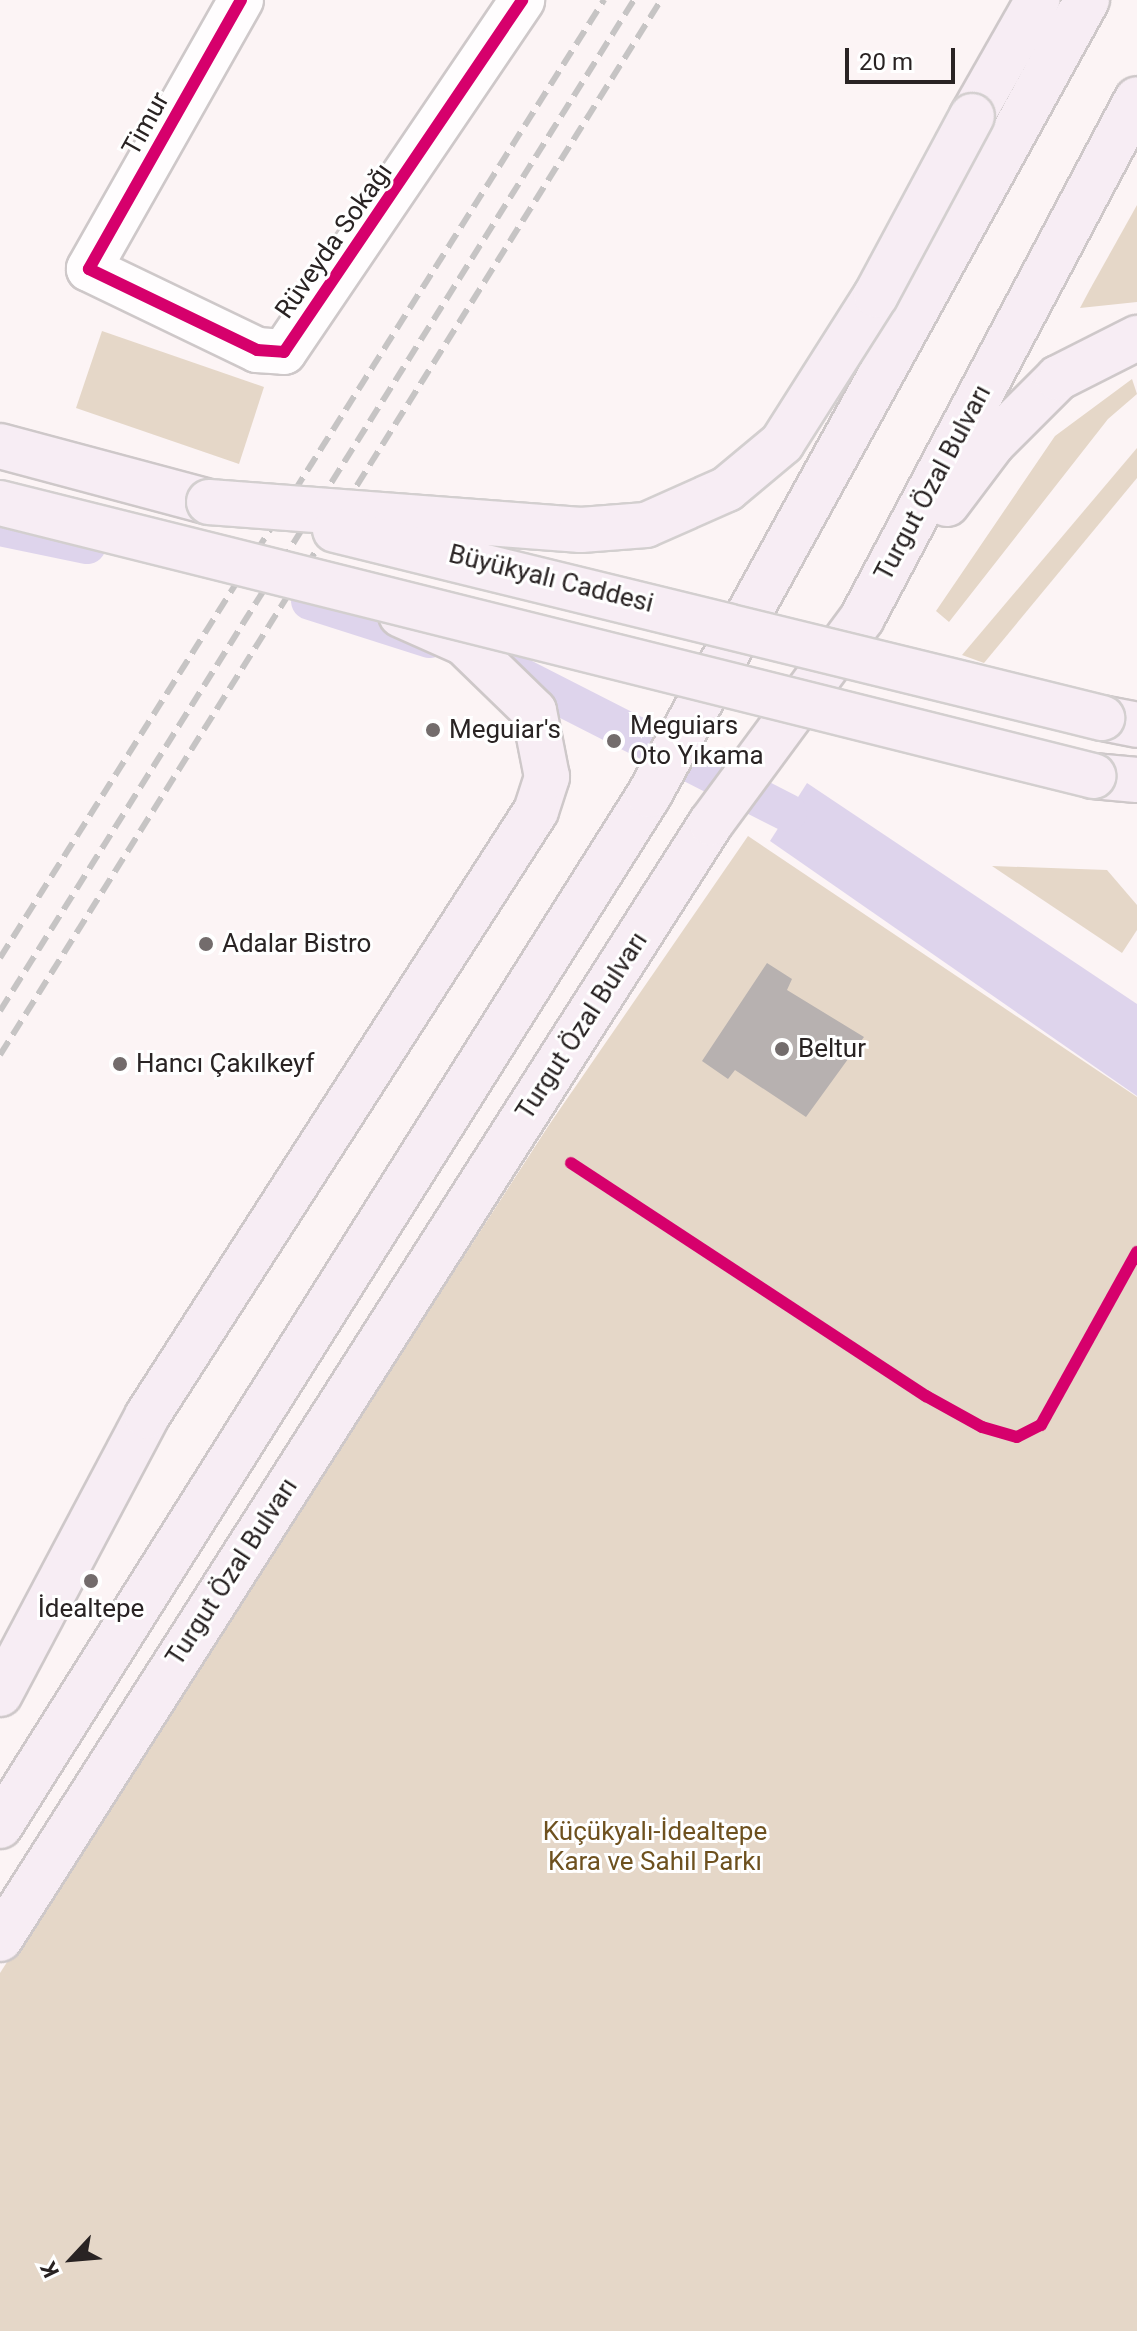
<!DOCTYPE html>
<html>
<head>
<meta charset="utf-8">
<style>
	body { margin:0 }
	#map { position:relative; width:1137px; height:2331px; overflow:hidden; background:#fcf4f5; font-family:Roboto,sans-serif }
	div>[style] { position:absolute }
	.green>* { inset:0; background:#e5d7c8 }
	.water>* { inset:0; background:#ded4ec }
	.canal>* { height:38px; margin:-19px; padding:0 19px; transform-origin:19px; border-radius:19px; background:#ded4ec }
	.building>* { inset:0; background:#b7b1b0 }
	.roads { filter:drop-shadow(2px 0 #cec8c9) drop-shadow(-2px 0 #cec8c9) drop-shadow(0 2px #cec8c9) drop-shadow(0 -2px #cec8c9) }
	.minor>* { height:44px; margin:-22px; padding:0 22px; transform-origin:22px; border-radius:22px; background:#fffdfe }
	.highway>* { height:44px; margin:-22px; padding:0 22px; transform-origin:22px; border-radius:22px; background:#f7edf4 }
	.rail>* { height:6px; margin-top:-3px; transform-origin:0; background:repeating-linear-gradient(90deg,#c6c4c4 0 16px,transparent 0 24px) }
	.bridges { filter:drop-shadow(2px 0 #d3cfcf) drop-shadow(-2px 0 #d3cfcf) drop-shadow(0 2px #d3cfcf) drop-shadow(0 -2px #d3cfcf) }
	.highway-bridge>* { height:44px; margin:-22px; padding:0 22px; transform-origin:22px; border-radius:22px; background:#f7edf4 }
	.cycleway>* { height:12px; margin:-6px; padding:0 6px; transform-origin:6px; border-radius:6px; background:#d6006c }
	.dots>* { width:22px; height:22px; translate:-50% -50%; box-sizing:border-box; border:4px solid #fff; border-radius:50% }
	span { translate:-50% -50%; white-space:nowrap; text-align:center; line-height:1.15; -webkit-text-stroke:6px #fff; paint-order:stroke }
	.street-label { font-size:26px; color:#292323 }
	.poi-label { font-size:26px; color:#292323 }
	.left { translate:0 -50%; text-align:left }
	.park-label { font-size:26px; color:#6e511f }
	.north { position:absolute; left:32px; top:2219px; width:80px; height:80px; -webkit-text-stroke:6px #fff; paint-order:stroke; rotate:244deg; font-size:22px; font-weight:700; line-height:32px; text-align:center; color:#292323 }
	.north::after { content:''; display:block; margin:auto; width:28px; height:36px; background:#292323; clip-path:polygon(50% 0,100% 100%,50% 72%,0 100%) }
	.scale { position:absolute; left:845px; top:48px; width:110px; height:36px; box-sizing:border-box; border:4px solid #292323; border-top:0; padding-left:10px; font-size:24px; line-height:28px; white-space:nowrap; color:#292323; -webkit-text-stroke:6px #fff; paint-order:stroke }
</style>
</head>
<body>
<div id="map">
	<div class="green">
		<i style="clip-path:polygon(1137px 205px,1137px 302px,1080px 308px,1089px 291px)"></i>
		<i style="clip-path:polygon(102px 331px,264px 387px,239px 464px,76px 408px)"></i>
		<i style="clip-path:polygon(1132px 379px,1137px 394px,1108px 419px,949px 622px,936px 611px,1055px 436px)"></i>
		<i style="clip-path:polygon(1137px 448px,1137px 478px,984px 663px,962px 655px)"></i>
		<i style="clip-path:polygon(748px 836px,1137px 1097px,1137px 2331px,0 2331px,0 1973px,549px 1125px)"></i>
		<i style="clip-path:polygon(992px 866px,1107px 870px,1137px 905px,1137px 930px,1122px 953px)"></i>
	</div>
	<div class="water">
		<i style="clip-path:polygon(807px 783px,1137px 1004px,1137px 1096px,770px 841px)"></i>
	</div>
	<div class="canal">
		<i style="left:0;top:527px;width:89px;rotate:11.7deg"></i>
		<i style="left:310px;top:601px;width:125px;rotate:17.7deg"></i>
		<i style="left:494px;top:663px;width:330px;rotate:27deg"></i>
	</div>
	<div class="building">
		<i style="clip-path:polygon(767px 963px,792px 979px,787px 990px,864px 1037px,806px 1117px,735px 1070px,728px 1079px,702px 1061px)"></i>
	</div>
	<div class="roads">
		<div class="minor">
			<i style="left:241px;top:0;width:309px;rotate:119.5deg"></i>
			<i style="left:89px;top:269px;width:187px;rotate:25.7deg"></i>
			<i style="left:257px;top:350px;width:27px;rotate:4deg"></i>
			<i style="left:284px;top:352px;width:425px;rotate:-55.9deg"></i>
		</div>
		<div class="highway">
			<i style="left:972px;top:116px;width:133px;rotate:-60.4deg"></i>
			<i style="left:0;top:446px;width:216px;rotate:15deg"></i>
			<i style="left:947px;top:504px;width:76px;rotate:-53deg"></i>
			<i style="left:993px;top:443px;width:92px;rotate:-45deg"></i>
			<i style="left:1058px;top:378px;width:89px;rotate:-26.9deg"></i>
			<i style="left:1102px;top:718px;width:36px;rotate:11deg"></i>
			<i style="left:1093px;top:776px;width:44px;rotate:5.2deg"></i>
			<i style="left:0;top:1694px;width:314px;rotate:-62.1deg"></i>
			<i style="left:147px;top:1416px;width:719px;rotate:-57.26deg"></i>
			<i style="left:536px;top:811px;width:36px;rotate:-72deg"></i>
			<i style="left:547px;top:777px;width:67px;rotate:-101.1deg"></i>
			<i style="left:534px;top:711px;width:98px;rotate:-135.8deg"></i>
			<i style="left:464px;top:643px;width:69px;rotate:-156deg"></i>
			<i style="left:0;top:1826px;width:1218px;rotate:-57.81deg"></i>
			<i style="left:649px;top:795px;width:908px;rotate:-61.15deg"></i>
			<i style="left:0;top:1939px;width:1323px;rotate:-57.5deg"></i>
			<i style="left:711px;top:823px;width:255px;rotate:-53.6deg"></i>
			<i style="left:862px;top:618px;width:587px;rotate:-62.08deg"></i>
		</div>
	</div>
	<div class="rail">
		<i style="left:0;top:958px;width:1133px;rotate:-57.77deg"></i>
		<i style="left:0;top:1011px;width:1193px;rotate:-57.91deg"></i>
		<i style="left:0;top:1055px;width:1245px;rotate:-57.93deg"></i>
	</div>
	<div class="bridges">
		<div class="highway-bridge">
			<i style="left:209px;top:502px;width:373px;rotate:4.3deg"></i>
			<i style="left:581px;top:530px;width:65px;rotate:-4.4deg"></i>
			<i style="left:646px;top:525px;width:89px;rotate:-24deg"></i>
			<i style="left:727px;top:489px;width:72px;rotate:-39.9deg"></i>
			<i style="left:782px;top:443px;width:175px;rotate:-57.6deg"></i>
			<i style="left:876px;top:295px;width:203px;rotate:-61.8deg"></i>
			<i style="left:0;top:503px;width:1127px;rotate:14.02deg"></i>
			<i style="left:335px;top:530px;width:790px;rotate:13.77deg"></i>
		</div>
	</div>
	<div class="cycleway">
		<i style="left:241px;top:0;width:309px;rotate:119.5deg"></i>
		<i style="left:89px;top:269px;width:187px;rotate:25.7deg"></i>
		<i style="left:257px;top:350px;width:27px;rotate:4deg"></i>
		<i style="left:284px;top:352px;width:425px;rotate:-55.9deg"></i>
		<i style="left:571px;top:1163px;width:425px;rotate:33.3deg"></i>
		<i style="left:926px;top:1396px;width:64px;rotate:29deg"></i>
		<i style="left:982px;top:1427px;width:36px;rotate:16deg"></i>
		<i style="left:1017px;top:1437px;width:27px;rotate:-27deg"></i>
		<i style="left:1041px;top:1425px;width:198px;rotate:-61deg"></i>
	</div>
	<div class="dots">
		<i style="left:433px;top:730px;background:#736c6c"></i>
		<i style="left:614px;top:741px;background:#736c6c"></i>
		<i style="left:206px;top:944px;background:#736c6c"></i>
		<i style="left:782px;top:1049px;background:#736c6c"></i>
		<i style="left:120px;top:1064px;background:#736c6c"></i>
		<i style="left:91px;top:1581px;background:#736c6c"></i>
	</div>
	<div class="street-label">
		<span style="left:146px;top:124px;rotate:-61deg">Timur</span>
		<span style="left:334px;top:241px;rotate:-55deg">Rüveyda Sokağı</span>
		<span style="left:933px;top:483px;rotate:-62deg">Turgut Özal Bulvarı</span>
		<span style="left:551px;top:579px;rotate:14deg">Büyükyalı Caddesi</span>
		<span style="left:582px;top:1026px;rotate:-57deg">Turgut Özal Bulvarı</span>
		<span style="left:232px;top:1572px;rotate:-57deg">Turgut Özal Bulvarı</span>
	</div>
	<div class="poi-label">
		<span class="left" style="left:630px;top:741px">Meguiars<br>Oto Yıkama</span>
		<span class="left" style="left:449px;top:730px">Meguiar's</span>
		<span class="left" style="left:222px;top:944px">Adalar Bistro</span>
		<span class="left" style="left:798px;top:1049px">Beltur</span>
		<span class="left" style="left:136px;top:1064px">Hancı Çakılkeyf</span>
		<span style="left:91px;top:1609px">İdealtepe</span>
	</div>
	<div class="park-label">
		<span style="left:655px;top:1847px">Küçükyalı-İdealtepe<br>Kara ve Sahil Parkı</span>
	</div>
	<div class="north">K</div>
	<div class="scale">20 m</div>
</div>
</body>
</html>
